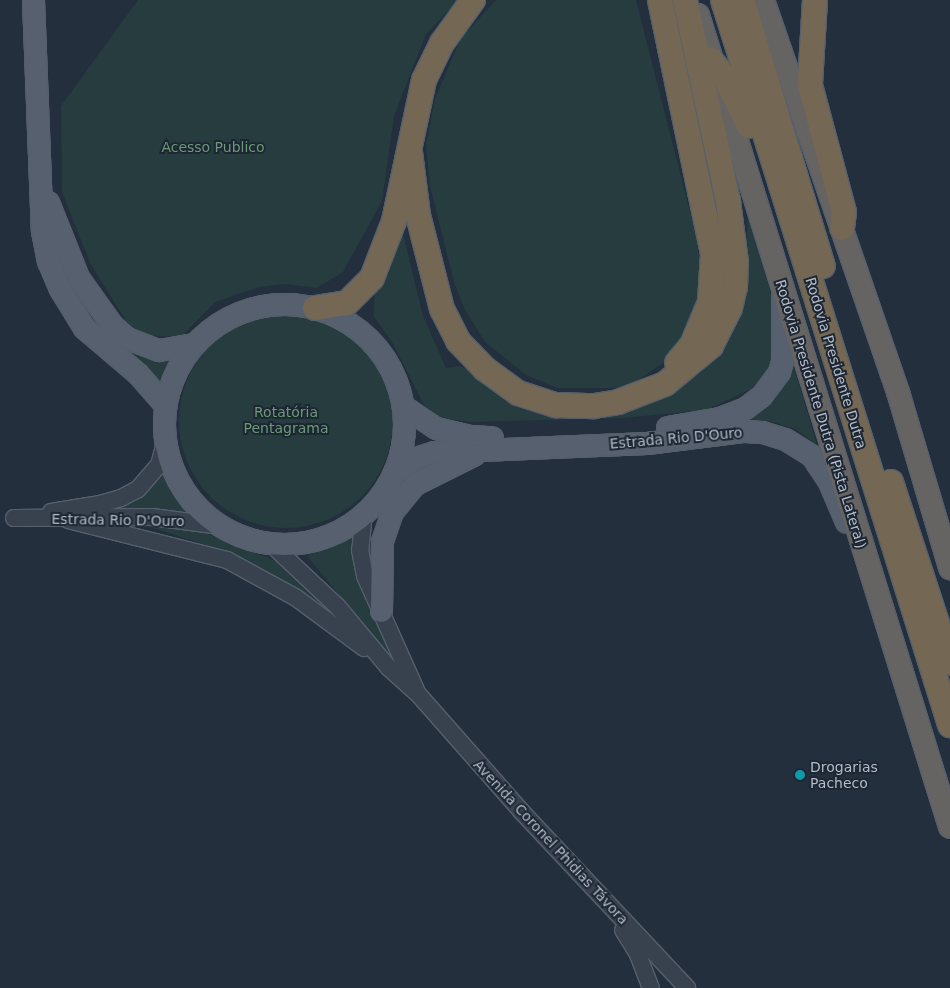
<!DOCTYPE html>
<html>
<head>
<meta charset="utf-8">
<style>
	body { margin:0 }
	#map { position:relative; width:950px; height:988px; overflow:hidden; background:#242f3e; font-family:"DejaVu Sans",sans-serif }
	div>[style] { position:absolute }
	.green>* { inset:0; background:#263c3f }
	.round { border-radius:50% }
	.roads { filter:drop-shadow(1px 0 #565f6c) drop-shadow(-1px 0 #565f6c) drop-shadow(0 1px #565f6c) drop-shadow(0 -1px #565f6c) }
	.tertiary>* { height:16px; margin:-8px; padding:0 8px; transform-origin:8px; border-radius:8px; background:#38414e }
	.primary>* { height:21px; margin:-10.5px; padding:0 10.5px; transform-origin:10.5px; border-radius:10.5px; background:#56606e }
	.primary>.ring { margin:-10.5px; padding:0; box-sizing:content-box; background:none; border:21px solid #56606e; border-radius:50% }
	.trunk>* { height:22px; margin:-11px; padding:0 11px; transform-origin:11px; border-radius:11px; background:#656462 }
	.motorway>* { height:24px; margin:-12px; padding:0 12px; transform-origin:12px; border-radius:12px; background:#746855 }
	.dots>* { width:14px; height:14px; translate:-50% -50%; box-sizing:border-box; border:2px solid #1d2633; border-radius:50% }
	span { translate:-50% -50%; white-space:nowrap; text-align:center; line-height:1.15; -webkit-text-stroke:4px #1d2633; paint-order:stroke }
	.park-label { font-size:14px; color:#6b9a76 }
	.street-label { font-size:14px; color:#b4bcc9 }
	.poi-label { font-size:14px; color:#b4bcc9 }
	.left { translate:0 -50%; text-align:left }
</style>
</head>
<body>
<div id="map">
	<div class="green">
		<i style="clip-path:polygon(138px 0,459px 0,426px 34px,394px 116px,382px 201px,343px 272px,317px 288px,285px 284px,259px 287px,215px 302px,181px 337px,142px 335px,126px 321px,90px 263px,62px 192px,61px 106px)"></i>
		<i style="clip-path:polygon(496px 0,636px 0,697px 239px,701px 276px,692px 326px,669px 359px,635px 382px,618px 388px,558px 388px,526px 375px,485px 342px,464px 308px,454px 282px,430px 186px,426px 145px,435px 99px,461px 38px)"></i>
		<i style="clip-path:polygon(748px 210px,775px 309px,777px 345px,769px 368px,751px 389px,706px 410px,622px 418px,471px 422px,440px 418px,424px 405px,392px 342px,373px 315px,375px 289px,402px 229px,423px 316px,446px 368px,460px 366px,475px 372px,522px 404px,653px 401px,701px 373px,728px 338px,744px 298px)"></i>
		<i style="clip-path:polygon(59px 257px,82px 299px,178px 356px,168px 373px,163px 393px,78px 304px)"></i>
		<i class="round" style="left:179px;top:314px;width:214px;height:214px"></i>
		<i style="clip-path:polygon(792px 361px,817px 445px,795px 429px,773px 422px,735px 421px)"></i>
		<i style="clip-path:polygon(166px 468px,172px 488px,191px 516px,147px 508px,103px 515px,142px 495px)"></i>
		<i style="clip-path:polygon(147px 526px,190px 527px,271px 559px,295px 570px,330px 612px,287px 583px,222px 550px)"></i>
		<i style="clip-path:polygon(353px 535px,354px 566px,392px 659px,307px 556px)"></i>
	</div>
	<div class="roads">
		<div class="tertiary">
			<i style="left:51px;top:512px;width:50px;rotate:-9.3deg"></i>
			<i style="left:100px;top:504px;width:22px;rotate:-16deg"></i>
			<i style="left:121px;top:498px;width:19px;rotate:-28deg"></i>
			<i style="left:138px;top:489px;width:32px;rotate:-49deg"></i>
			<i style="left:159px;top:465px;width:23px;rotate:-75deg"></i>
			<i style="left:364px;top:514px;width:36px;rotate:96deg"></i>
			<i style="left:360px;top:550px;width:26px;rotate:79deg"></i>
			<i style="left:365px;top:576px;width:125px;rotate:65.9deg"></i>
			<i style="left:14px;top:518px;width:138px;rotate:-0.4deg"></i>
			<i style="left:152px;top:517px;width:70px;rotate:7.4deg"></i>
			<i style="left:68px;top:520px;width:164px;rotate:14.1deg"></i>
			<i style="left:227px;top:560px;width:77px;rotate:28.6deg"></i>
			<i style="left:295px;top:597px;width:86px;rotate:36.5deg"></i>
			<i style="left:271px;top:544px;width:91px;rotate:43.2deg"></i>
			<i style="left:337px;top:606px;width:81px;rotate:50deg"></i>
			<i style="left:389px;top:668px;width:39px;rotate:42deg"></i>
			<i style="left:418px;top:694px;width:156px;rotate:48.6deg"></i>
			<i style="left:521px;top:811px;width:243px;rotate:46.8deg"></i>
			<i style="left:623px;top:930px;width:26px;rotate:58deg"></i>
			<i style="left:637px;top:952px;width:39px;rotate:69deg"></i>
		</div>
		<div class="primary">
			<i style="left:33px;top:0;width:231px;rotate:87.8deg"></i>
			<i style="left:42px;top:231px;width:31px;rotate:79deg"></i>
			<i style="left:48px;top:261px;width:30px;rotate:67deg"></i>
			<i style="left:60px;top:289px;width:46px;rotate:58.4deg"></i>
			<i style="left:84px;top:328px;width:71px;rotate:40.4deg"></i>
			<i style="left:138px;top:374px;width:41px;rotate:48.9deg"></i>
			<i style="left:48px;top:202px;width:81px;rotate:68.2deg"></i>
			<i style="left:78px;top:277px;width:59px;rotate:54.7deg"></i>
			<i style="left:112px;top:325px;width:20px;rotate:41deg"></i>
			<i style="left:127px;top:338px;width:34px;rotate:21deg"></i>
			<i style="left:159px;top:350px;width:36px;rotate:-10deg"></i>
			<i class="ring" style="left:164px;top:304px;width:219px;height:219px"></i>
			<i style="left:403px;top:406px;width:40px;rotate:34deg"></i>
			<i style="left:436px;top:428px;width:35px;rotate:13deg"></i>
			<i style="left:470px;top:436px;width:22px;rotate:3deg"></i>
			<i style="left:667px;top:427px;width:53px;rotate:-9.8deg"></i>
			<i style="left:719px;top:418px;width:28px;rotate:-21deg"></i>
			<i style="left:745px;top:408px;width:20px;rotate:-37deg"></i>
			<i style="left:761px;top:396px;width:30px;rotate:-53deg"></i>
			<i style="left:779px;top:372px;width:11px;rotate:-75deg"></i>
			<i style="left:782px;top:361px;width:65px;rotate:-90deg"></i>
			<i style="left:395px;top:472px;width:24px;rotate:-35deg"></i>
			<i style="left:415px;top:458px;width:19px;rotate:-18deg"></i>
			<i style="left:433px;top:452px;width:214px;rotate:-2.4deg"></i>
			<i style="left:647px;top:443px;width:98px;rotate:-7.1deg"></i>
			<i style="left:744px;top:431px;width:18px;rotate:3deg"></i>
			<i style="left:762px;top:432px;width:24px;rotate:17deg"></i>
			<i style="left:785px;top:439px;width:31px;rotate:32deg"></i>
			<i style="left:811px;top:455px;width:32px;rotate:56deg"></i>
			<i style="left:829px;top:482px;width:43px;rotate:67deg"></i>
			<i style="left:381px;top:611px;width:70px;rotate:-89.2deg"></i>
			<i style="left:382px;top:541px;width:31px;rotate:-71deg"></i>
			<i style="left:392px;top:512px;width:36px;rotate:-51deg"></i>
			<i style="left:415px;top:484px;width:67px;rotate:-26.6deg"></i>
		</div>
		<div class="trunk">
			<i style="left:763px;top:0;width:415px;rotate:71deg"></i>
			<i style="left:898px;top:392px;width:184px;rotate:73.5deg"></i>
			<i style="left:698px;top:15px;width:850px;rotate:72.76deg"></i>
		</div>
		<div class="motorway">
			<i style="left:660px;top:0;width:259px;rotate:78.2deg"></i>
			<i style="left:713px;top:254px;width:48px;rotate:93.6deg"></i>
			<i style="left:710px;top:302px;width:47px;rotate:112.7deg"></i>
			<i style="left:692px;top:345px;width:23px;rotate:130deg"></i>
			<i style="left:723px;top:0;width:760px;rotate:72.61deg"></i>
			<i style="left:742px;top:0;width:278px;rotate:73.1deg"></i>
			<i style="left:815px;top:0;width:85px;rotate:93.4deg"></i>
			<i style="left:810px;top:85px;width:131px;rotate:75deg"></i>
			<i style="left:844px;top:212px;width:16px;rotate:97deg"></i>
			<i style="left:711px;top:60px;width:24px;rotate:52deg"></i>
			<i style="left:726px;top:79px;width:52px;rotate:63.9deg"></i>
			<i style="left:410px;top:152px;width:64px;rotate:82.8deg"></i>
			<i style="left:418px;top:215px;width:97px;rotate:75.7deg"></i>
			<i style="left:442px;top:309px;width:36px;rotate:63deg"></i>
			<i style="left:458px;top:341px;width:39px;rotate:46deg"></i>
			<i style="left:485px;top:369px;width:41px;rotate:36deg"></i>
			<i style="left:518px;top:393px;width:40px;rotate:18deg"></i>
			<i style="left:556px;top:405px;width:38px;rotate:2deg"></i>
			<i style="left:594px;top:406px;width:24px;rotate:-9deg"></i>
			<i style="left:618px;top:402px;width:50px;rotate:-21deg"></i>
			<i style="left:665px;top:384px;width:60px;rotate:-39.6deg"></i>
			<i style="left:711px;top:346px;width:42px;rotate:-63.4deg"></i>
			<i style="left:730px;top:308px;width:22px;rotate:-77deg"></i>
			<i style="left:735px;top:287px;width:25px;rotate:-88deg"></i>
			<i style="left:736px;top:262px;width:62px;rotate:-97.5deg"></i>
			<i style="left:728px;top:201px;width:206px;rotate:-102.1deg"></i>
			<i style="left:315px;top:308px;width:32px;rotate:-9deg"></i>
			<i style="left:347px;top:303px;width:35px;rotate:-45deg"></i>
			<i style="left:372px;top:278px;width:61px;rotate:-68.9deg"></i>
			<i style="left:394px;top:221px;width:144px;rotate:-78deg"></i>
			<i style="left:424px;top:80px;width:41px;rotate:-64.1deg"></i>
			<i style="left:442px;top:43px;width:53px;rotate:-54.2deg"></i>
			<i style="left:891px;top:482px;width:190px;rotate:71.9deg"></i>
		</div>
	</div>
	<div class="dots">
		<i style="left:800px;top:775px;background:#0f9aa8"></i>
	</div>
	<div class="park-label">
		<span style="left:213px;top:147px">Acesso Publico</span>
		<span style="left:286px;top:420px">Rotatória<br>Pentagrama</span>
	</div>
	<div class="street-label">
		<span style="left:836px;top:363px;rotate:73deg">Rodovia Presidente Dutra</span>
		<span style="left:821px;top:414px;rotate:73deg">Rodovia Presidente Dutra (Pista Lateral)</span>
		<span style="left:676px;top:438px;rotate:-5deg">Estrada Rio D'Ouro</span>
		<span style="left:118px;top:520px;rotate:1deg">Estrada Rio D'Ouro</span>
		<span style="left:551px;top:842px;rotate:47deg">Avenida Coronel Phidias Távora</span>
	</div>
	<div class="poi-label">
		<span class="left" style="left:810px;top:775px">Drogarias<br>Pacheco</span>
	</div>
</div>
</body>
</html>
